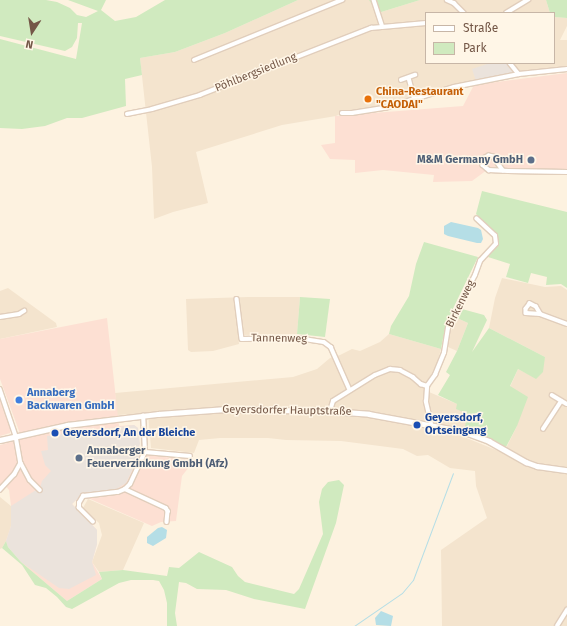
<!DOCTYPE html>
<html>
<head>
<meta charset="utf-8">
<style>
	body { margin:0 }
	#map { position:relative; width:567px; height:626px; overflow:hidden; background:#fdf2e0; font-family:"Fira Sans",sans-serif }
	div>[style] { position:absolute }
	.residential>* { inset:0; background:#f4e4ce }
	.commercial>* { inset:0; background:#fde0d3 }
	.industrial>* { inset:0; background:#ebe3dc }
	.green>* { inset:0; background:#d0eabf }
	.water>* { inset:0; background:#b5dee6 }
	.stream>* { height:1px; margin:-0.5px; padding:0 0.5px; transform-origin:0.5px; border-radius:0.5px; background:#b5dee6 }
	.roads { filter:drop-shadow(1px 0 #e1cebc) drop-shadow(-1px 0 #e1cebc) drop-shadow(0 1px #e1cebc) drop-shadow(0 -1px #e1cebc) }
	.street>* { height:3.5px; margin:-1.75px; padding:0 1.75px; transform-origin:1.75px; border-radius:1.75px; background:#fff }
	.secondary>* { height:4.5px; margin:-2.25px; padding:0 2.25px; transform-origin:2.25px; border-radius:2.25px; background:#fff }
	.dots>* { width:11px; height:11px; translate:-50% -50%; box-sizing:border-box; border:2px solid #fff6e7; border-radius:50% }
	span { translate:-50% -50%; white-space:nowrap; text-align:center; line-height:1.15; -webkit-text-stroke:3px #fff6e7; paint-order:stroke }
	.street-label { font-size:11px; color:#745747 }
	.food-label { font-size:11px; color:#c56008; font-weight:700 }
	.left { translate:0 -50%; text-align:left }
	.service-label { font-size:11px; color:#4e5e75; font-weight:700 }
	.right { translate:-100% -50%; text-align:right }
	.shop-label { font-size:11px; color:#366cbe; font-weight:700 }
	.transit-label { font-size:11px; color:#164399; font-weight:700 }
	.legend { position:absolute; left:425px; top:12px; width:130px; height:52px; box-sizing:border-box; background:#fff6e7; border:1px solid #c7b6a7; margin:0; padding:5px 7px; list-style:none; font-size:12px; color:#745747 }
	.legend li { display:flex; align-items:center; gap:8px; height:20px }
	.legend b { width:20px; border:1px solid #c7b6a7 }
	.north { position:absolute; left:12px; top:12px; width:40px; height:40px; -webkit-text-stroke:3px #fff6e7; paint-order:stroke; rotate:192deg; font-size:11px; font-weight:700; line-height:16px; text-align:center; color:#745747 }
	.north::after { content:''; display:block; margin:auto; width:14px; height:18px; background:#745747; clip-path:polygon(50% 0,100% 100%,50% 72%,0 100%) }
</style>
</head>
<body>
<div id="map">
	<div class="residential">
		<i style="clip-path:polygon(298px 0,374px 0,378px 13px,420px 0,546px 0,550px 13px,426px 13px,426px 63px,554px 63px,554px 17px,567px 18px,567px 26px,560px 40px,567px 40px,567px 69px,519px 74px,454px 87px,385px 108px,342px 113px,336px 116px,282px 125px,196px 152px,208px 203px,173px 212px,154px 219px,152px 167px,140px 58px,175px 52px,225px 33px)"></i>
		<i style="clip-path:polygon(502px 278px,545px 287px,561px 286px,567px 290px,567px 626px,442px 626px,441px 550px,487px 518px,476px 486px,475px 471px,450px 468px,428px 455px,417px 456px,403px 449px,341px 441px,286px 440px,268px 438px,220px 438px,199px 440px,194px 453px,151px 448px,148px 413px,117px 415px,115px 393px,293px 377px,317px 369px,330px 358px,340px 355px,352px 349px,360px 351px,380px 342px,389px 334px,441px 349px,429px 392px,457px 404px,468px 414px,464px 437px,501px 452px,506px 448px,517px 426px,510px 387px,518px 369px,536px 378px,545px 357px,489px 328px,495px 298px)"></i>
		<i style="clip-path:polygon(8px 288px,56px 323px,57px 327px,0 339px,0 291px)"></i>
		<i style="clip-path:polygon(248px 297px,300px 297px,297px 334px,238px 335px,239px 344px,213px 351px,191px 352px,188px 350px,186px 299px)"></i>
		<i style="clip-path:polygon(457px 318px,468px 323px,457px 351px,448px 347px,450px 333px)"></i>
		<i style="clip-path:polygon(0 497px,11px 506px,11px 526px,6px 541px,2px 548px,0 549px)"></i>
		<i style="clip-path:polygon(88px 499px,144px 523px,123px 570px,99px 572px,92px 562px,102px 535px,99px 523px,83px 508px)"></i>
	</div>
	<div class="commercial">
		<i style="clip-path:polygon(567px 73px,567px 169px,521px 170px,491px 167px,472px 181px,433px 182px,434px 175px,383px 170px,355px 173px,355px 160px,330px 159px,321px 145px,335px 143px,335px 116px,463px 106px,474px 85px)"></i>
		<i style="clip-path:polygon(107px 318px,119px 426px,134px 425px,138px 428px,140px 454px,191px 460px,189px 467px,182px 476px,176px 521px,161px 522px,152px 526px,81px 495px,72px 504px,97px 530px,97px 544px,92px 562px,102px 579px,67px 601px,21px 562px,6px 541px,11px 526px,11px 506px,9px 490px,4px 484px,0 488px,0 445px,22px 439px,0 379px,0 339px)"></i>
		<i style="clip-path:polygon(0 400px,10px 428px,10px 433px,0 436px)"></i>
	</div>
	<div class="industrial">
		<i style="clip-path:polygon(490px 63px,509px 63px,517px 72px,476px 81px,472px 69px)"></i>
		<i style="clip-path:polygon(134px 425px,138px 428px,140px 444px,137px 451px,140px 454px,126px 483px,113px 491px,81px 495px,72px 504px,97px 530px,97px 544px,92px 562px,96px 575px,69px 589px,59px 588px,21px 562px,8px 547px,6px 541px,11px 526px,11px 506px,36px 490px,39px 491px,42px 481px,51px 471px,45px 465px,41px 451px,48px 450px,47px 436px)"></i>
	</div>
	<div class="green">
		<i style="clip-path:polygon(0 0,46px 0,57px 2px,70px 8px,77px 15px,86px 17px,98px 11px,68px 0,106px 0,101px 10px,115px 21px,136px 17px,165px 0,298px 0,225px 33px,175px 52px,140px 58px,142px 75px,125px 79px,126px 106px,82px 118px,67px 118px,45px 126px,22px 129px,0 128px,0 39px,76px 59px,82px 23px,78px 23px,77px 38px,72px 47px,65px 51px,0 36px)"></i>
		<i style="clip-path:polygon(369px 0,420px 0,378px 13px)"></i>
		<i style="clip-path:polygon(546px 0,567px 0,567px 18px,554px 17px,554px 13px,550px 13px)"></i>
		<i style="clip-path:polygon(482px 191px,567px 212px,567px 288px,561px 284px,546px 285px,547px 277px,531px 273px,528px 283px,506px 277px,510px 264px,488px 257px,495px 248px,497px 241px,496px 236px,476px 214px)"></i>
		<i style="clip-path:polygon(424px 242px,478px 257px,446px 323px,441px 349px,389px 334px,391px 326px,409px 296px,416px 264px)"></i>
		<i style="clip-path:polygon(300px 297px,330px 299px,325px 337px,297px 334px)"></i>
		<i style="clip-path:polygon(462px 309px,484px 315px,487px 320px,472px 352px,489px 328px,545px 357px,543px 372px,536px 379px,518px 369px,510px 386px,528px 397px,517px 426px,506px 447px,464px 430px,468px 414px,456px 409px,457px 404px,438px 395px,450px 375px,446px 372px,457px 351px,468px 323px,457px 318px)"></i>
		<i style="clip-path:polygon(339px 480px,344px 485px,336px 523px,305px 609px,254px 599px,226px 590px,197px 589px,186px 583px,179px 582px,175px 613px,177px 626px,167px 626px,167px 603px,164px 590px,159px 581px,153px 580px,131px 580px,119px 583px,72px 609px,66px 607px,57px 597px,46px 588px,35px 585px,22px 565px,2px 548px,6px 541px,8px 547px,21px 562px,67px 601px,102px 579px,99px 572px,123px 570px,167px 576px,169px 567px,179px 568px,199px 552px,232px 567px,238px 576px,245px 582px,294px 594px,299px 589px,323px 534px,319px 502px,322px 489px,328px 482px)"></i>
	</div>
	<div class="water">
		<i style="clip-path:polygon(451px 222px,478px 228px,481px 230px,483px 239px,481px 243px,477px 243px,448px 236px,444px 234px,444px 226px)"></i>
		<i style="clip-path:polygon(162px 527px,167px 530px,166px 538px,153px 546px,147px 543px,147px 537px,158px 528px)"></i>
		<i style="clip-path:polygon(381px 611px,393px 616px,391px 626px,376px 625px,375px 618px)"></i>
	</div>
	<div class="stream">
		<i style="left:354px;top:626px;width:58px;rotate:-34.5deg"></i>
		<i style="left:402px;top:593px;width:17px;rotate:-50deg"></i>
		<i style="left:413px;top:580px;width:114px;rotate:-69.5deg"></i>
	</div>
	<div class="roads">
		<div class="street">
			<i style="left:374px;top:0;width:28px;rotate:72deg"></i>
			<i style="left:447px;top:0;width:8px;rotate:23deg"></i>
			<i style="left:454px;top:3px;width:14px;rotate:45deg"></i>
			<i style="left:506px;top:13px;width:26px;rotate:-31deg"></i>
			<i style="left:194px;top:60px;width:160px;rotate:-22.1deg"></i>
			<i style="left:510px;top:63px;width:14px;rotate:51deg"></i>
			<i style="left:409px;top:78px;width:23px;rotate:75deg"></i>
			<i style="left:401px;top:80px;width:15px;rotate:-20deg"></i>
			<i style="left:342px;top:113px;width:10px"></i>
			<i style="left:352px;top:113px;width:33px;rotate:-9deg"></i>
			<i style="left:385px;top:108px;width:72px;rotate:-16.9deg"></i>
			<i style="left:454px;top:87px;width:66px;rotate:-11.3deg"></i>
			<i style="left:519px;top:74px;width:48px;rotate:-5.9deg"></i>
			<i style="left:127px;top:114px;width:25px;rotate:-11deg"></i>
			<i style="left:152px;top:109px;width:50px;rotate:-16.3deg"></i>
			<i style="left:200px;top:95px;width:184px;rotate:-21.4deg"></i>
			<i style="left:371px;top:28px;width:55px;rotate:-5.2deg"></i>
			<i style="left:503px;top:171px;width:17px;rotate:-126deg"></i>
			<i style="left:493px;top:157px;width:4px;rotate:-166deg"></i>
			<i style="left:489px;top:156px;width:7px;rotate:153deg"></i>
			<i style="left:483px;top:159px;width:6px;rotate:90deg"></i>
			<i style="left:483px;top:165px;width:8px;rotate:40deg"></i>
			<i style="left:489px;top:170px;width:19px;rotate:3deg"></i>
			<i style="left:508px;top:171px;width:59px;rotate:1deg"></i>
			<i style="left:237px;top:299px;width:40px;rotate:82.9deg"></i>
			<i style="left:242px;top:339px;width:56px;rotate:-1deg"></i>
			<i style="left:298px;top:338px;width:26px;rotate:9deg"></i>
			<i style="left:324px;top:342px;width:9px;rotate:36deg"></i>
			<i style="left:331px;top:347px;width:47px;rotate:66.2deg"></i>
			<i style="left:540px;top:314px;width:8px;rotate:-120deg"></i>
			<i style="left:536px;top:307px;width:7px;rotate:-153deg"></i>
			<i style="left:530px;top:304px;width:6px;rotate:129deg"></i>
			<i style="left:526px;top:309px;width:4px;rotate:90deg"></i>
			<i style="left:526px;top:313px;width:14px;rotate:4deg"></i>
			<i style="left:540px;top:314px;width:29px;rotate:20deg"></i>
			<i style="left:0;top:317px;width:19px;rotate:-9deg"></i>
			<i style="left:19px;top:314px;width:6px;rotate:-31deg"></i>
			<i style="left:0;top:389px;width:50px;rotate:71.2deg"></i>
			<i style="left:16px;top:436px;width:27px;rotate:80deg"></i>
			<i style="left:21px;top:463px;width:13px;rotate:119deg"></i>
			<i style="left:15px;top:474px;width:22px;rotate:133deg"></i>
			<i style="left:552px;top:395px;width:17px;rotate:31deg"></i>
			<i style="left:330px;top:411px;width:10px;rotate:-73deg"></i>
			<i style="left:333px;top:401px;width:49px;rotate:-31.8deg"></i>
			<i style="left:375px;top:375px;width:16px;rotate:-22deg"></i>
			<i style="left:390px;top:369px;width:10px;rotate:6deg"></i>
			<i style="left:400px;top:370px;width:15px;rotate:28deg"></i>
			<i style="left:413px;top:377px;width:11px;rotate:41deg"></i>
			<i style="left:421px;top:384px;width:6px;rotate:18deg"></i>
			<i style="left:431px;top:424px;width:23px;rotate:-103deg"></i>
			<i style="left:426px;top:402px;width:16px;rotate:-86deg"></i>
			<i style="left:427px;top:386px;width:14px;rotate:-54deg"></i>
			<i style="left:435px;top:375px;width:24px;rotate:-68deg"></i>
			<i style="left:444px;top:353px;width:25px;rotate:-81deg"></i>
			<i style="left:448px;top:328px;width:59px;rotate:-63deg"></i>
			<i style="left:475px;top:275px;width:15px;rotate:-70deg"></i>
			<i style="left:480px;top:261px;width:23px;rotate:-47deg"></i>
			<i style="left:496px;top:244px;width:8px;rotate:-97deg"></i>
			<i style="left:495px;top:236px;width:25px;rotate:-137deg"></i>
			<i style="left:543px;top:429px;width:33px;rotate:-57deg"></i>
			<i style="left:145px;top:452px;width:45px;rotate:5.1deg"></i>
			<i style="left:21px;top:463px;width:19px;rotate:62deg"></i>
			<i style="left:30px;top:480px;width:14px;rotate:45deg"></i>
			<i style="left:125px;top:489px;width:45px;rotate:24.9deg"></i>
			<i style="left:166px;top:508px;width:4px;rotate:56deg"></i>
			<i style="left:168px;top:511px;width:11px;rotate:95deg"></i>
			<i style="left:93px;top:522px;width:20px;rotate:-135deg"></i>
			<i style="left:79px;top:508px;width:5px;rotate:-90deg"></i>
			<i style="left:79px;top:503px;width:8px;rotate:-60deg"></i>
			<i style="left:83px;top:496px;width:35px;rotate:-7deg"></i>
			<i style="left:118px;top:492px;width:8px;rotate:-23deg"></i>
			<i style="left:125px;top:489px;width:7px;rotate:-45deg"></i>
			<i style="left:130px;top:484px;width:35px;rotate:-65deg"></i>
			<i style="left:145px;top:452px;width:36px;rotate:-93deg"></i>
			<i style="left:557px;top:626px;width:19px;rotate:-58deg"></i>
		</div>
		<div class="secondary">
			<i style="left:0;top:440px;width:69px;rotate:-12.6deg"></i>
			<i style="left:67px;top:425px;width:92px;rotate:-6.9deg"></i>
			<i style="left:158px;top:414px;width:68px;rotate:-4.2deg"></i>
			<i style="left:226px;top:409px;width:104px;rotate:1.1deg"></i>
			<i style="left:330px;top:411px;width:39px;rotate:4deg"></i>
			<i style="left:369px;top:414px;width:95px;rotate:10.4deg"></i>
			<i style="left:462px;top:431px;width:29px;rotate:20deg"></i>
			<i style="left:489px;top:441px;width:43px;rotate:29.6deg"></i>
			<i style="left:526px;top:462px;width:12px;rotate:20deg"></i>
			<i style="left:537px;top:466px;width:30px;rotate:8deg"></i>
		</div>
	</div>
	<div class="dots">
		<i style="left:368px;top:99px;background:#e8710a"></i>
		<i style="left:531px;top:160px;background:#5c6f8a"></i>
		<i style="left:19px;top:400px;background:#3f7fe0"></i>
		<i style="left:417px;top:425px;background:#1a4fb4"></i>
		<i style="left:55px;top:433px;background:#1a4fb4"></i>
		<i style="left:79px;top:458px;background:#5c6f8a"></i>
	</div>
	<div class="street-label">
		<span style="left:256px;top:73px;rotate:-22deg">Pöhlbergsiedlung</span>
		<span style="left:461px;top:304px;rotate:-64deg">Birkenweg</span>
		<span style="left:279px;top:339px;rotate:1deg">Tannenweg</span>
		<span style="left:287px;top:411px;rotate:1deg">Geyersdorfer Hauptstraße</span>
	</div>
	<div class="food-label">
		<span class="left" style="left:376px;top:99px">China-Restaurant<br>"CAODAI"</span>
	</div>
	<div class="service-label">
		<span class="right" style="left:523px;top:160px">M&amp;M Germany GmbH</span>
		<span class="left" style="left:87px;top:458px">Annaberger<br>Feuerverzinkung GmbH (Afz)</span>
	</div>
	<div class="shop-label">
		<span class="left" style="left:27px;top:400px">Annaberg<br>Backwaren GmbH</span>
	</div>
	<div class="transit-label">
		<span class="left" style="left:425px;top:425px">Geyersdorf,<br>Ortseingang</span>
		<span class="left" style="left:63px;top:433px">Geyersdorf, An der Bleiche</span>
	</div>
	<ul class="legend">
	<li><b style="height:5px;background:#fff"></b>Straße</li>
	<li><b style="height:11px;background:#d0eabf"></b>Park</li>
	</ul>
	<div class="north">N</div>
</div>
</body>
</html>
